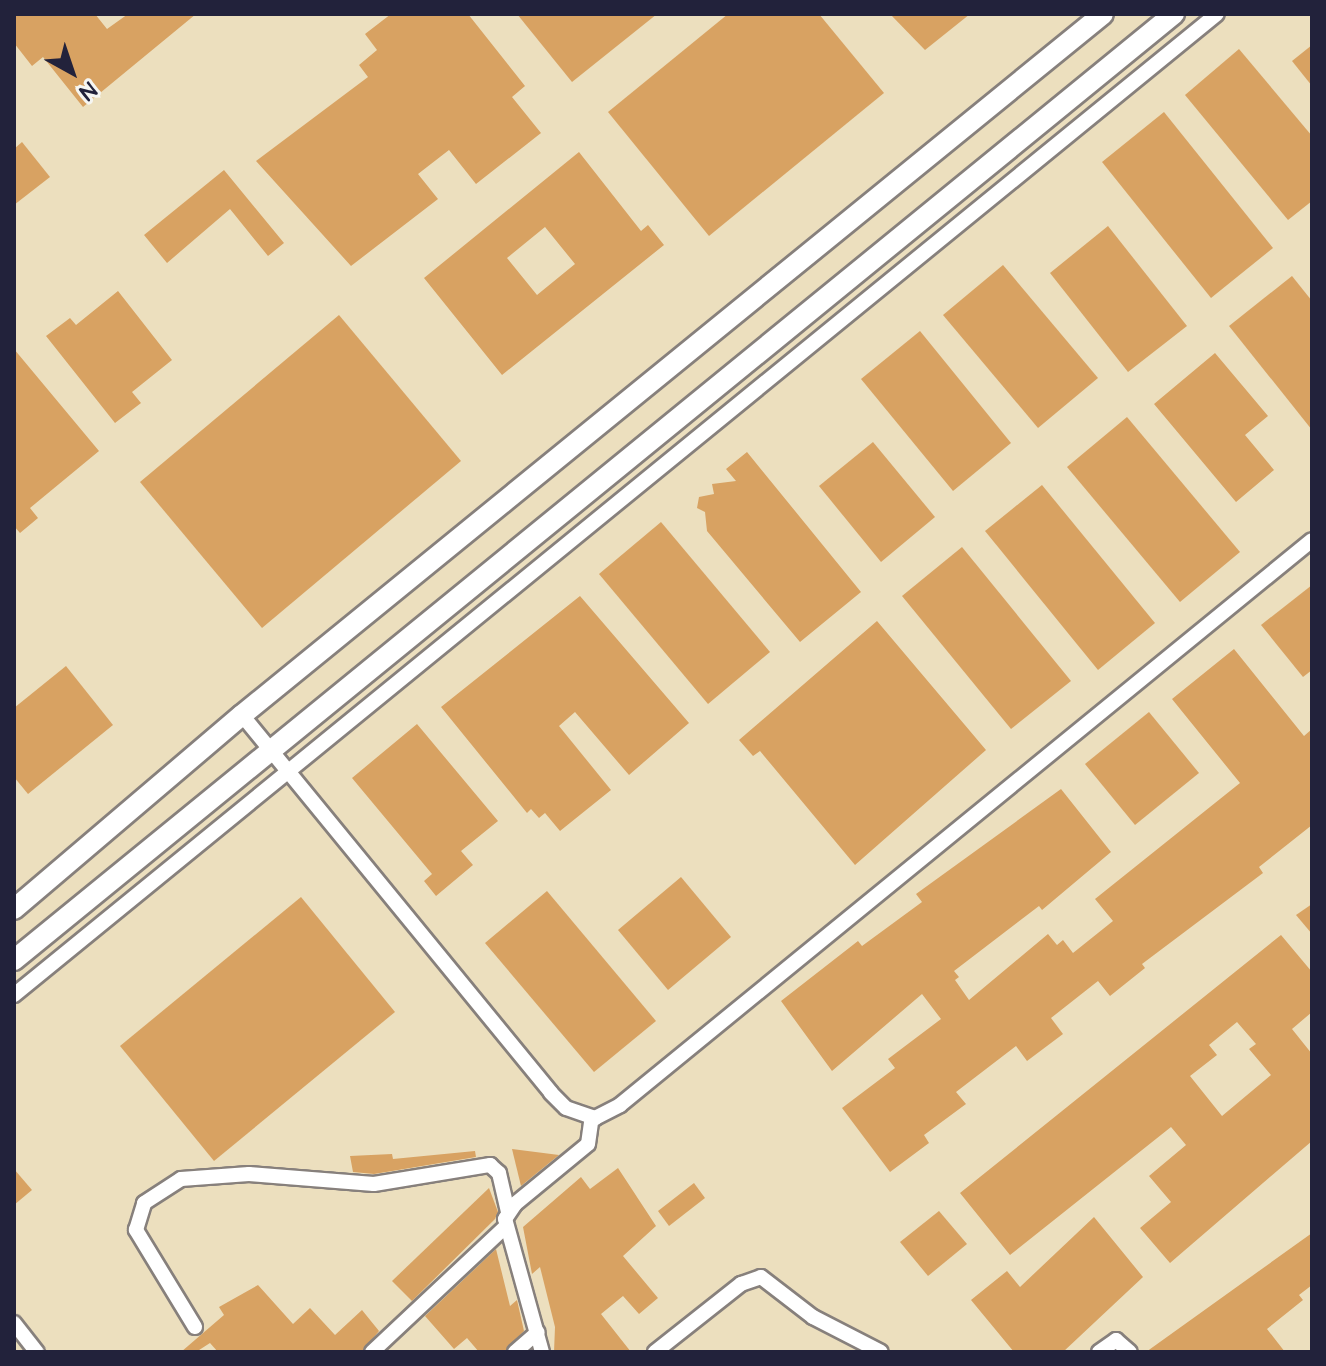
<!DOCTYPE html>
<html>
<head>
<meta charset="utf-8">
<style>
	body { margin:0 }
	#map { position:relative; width:1326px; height:1366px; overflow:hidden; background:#ecdfbe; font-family:"Architects Daughter",sans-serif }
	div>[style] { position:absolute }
	.building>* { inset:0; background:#d8a262 }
	.roads { filter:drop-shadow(2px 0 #87807c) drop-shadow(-2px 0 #87807c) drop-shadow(0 2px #87807c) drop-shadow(0 -2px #87807c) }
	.minor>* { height:14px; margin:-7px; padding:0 7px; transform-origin:7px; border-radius:7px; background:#fff }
	.secondary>* { height:20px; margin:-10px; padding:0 10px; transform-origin:10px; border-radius:10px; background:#fff }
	span { translate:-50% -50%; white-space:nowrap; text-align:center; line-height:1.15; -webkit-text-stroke:8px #f6f6f2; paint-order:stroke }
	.frame { position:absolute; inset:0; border:16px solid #22223b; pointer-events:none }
	.north { position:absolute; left:32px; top:32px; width:80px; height:80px; -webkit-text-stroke:6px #f6f6f2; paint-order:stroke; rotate:140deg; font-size:22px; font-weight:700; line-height:32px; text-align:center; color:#22223b }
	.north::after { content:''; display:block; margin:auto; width:28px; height:36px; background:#22223b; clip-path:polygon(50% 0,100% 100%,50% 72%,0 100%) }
</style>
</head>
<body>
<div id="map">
	<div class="building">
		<i style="clip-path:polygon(14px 14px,95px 14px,107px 29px,128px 14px,196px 14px,83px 107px,43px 57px,32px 66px,14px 43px)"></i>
		<i style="clip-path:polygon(391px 14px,468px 14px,525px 86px,512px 97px,541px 133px,476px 184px,449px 150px,418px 174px,438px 199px,351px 266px,256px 161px,368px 77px,359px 65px,377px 50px,365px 34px)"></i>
		<i style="clip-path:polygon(517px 14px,657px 14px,572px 82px)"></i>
		<i style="clip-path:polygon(728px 14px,819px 14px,884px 93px,709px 236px,608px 112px)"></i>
		<i style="clip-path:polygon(890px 14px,970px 14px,925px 50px)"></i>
		<i style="clip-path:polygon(1312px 45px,1312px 86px,1292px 61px)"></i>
		<i style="clip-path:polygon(1239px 49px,1312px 136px,1312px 201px,1288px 220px,1185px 95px)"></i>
		<i style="clip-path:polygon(1164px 112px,1273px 248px,1211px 298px,1102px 162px)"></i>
		<i style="clip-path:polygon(22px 142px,50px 177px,14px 205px,14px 149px)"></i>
		<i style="clip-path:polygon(evenodd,579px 152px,641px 231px,648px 225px,664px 245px,502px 375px,424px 278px,579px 152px,545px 227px,575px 264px,537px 295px,507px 258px,545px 227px)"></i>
		<i style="clip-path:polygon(224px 170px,284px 243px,268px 256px,230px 209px,167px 263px,144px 235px)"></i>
		<i style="clip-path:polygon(1108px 226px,1187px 326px,1128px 372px,1050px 273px)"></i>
		<i style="clip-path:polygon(1003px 265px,1098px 378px,1038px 428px,943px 315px)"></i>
		<i style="clip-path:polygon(1292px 276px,1312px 301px,1312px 430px,1229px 326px)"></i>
		<i style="clip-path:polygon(118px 291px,172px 360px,132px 392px,141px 403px,115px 423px,46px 336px,70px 318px,76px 325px)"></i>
		<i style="clip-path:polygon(339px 315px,461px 461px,262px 628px,140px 482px)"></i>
		<i style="clip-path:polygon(920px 331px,1011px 443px,953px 491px,861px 379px)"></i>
		<i style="clip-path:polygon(14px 349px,99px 451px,30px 508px,38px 518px,20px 533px,14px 526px)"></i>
		<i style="clip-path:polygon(1215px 353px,1268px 416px,1245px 435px,1274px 470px,1236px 502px,1154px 404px)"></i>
		<i style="clip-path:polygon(1127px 417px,1240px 552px,1180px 602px,1067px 467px)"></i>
		<i style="clip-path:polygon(873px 442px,935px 517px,881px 562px,819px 486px)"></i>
		<i style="clip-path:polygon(747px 452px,861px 592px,800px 642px,707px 531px,705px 512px,697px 508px,699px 497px,714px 494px,712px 484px,736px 481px,726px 469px)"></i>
		<i style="clip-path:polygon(1042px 485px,1155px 623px,1098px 670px,985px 531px)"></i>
		<i style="clip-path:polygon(661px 522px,770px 652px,708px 704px,599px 574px)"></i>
		<i style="clip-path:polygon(962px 547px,1071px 681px,1011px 729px,902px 596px)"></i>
		<i style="clip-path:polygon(1312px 585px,1312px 670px,1303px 677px,1261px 625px)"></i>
		<i style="clip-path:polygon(580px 596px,689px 723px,629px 775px,575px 712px,559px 726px,611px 790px,560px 831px,545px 813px,539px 818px,531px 809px,527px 813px,441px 707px)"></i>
		<i style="clip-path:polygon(877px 621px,986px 750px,855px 865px,760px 751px,753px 756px,739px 740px)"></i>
		<i style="clip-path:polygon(1234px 649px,1304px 736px,1312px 729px,1312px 825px,1259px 867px,1263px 873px,1142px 964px,1145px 968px,1110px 996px,1098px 981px,1051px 1018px,1063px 1034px,1027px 1061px,1016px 1046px,956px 1092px,966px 1104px,924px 1135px,929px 1143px,890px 1172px,842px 1108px,895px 1068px,888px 1059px,941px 1019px,922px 994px,832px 1071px,781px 1001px,858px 941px,862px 946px,922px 902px,916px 894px,1061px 789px,1111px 852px,1042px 910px,1039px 906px,954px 971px,959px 977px,955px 980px,969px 1000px,1048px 934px,1057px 945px,1063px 940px,1073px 953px,1113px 921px,1095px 899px,1240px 783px,1172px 699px)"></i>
		<i style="clip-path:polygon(66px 666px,113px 725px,28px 794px,14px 777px,14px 708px)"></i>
		<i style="clip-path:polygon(1149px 712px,1199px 773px,1135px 825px,1085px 764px)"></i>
		<i style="clip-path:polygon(417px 724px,498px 821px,461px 851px,473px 865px,436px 896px,424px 881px,432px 874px,352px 778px)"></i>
		<i style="clip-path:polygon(681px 877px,731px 937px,668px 990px,618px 930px)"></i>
		<i style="clip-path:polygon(547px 891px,656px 1021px,594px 1072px,485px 943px)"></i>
		<i style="clip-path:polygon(301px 897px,395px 1012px,214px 1161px,120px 1046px)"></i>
		<i style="clip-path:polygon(1312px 904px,1312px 934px,1296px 915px)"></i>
		<i style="clip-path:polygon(evenodd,1281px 935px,1312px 972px,1312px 1012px,1292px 1029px,1312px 1054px,1312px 1141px,1170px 1263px,1140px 1228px,1171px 1202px,1149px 1176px,1186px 1145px,1171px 1127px,1010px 1255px,960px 1193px,1281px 935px,1237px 1022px,1256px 1044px,1249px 1049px,1271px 1075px,1222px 1116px,1190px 1076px,1217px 1055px,1209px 1045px,1237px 1022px)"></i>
		<i style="clip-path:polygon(512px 1149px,559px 1155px,521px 1186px)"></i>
		<i style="clip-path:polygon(475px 1151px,476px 1157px,374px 1174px,353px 1172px,350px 1156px,392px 1154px,393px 1159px)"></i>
		<i style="clip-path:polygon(618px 1168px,656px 1226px,623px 1256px,658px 1298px,639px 1314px,623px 1296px,601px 1314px,631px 1352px,554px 1352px,555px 1327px,540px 1267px,532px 1274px,523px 1227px,581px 1177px,590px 1189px)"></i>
		<i style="clip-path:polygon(14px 1169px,32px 1190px,14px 1205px)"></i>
		<i style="clip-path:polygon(694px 1183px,705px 1198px,669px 1226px,658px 1211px)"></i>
		<i style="clip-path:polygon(489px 1188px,498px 1212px,495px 1219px,412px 1301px,392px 1281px)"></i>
		<i style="clip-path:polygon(939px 1211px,967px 1244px,928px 1276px,900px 1242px)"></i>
		<i style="clip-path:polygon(1094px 1217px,1143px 1277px,1063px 1352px,1014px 1352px,971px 1300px,1007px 1271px,1020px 1287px)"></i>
		<i style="clip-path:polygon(1312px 1233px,1312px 1285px,1299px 1295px,1303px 1300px,1267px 1329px,1285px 1352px,1146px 1352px)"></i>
		<i style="clip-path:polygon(496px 1249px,510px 1306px,517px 1300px,524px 1331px,505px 1352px,479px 1352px,467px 1338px,454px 1349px,425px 1316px)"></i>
		<i style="clip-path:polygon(258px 1285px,293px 1324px,310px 1308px,335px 1335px,362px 1310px,379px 1331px,362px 1352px,218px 1352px,210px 1343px,196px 1352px,181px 1352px,224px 1315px,219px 1307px)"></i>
	</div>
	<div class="roads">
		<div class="minor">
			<i style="left:242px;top:715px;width:488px;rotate:50.7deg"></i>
			<i style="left:551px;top:1093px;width:21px;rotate:45deg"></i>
			<i style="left:566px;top:1108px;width:31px;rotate:19deg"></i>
			<i style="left:595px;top:1118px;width:28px;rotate:-27deg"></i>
			<i style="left:620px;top:1105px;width:893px;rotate:-39.23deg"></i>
			<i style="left:14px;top:995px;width:1552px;rotate:-39.2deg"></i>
			<i style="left:14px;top:1323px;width:37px;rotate:52deg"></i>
			<i style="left:195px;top:1327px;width:114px;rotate:-121.3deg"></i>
			<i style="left:136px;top:1230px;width:28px;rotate:-73deg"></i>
			<i style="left:144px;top:1203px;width:44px;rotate:-33deg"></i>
			<i style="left:181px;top:1179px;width:68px;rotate:-4.2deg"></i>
			<i style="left:249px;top:1174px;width:125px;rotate:4.6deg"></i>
			<i style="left:374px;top:1184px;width:118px;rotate:-9.3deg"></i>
			<i style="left:490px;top:1165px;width:12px;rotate:42deg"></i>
			<i style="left:499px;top:1173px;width:39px;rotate:77deg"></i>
			<i style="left:372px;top:1352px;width:183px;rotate:-43.2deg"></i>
			<i style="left:515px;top:1352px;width:30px;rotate:-41deg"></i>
			<i style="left:542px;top:1352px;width:138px;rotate:-105.5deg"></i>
			<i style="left:505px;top:1219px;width:18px;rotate:-56deg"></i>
			<i style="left:515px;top:1204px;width:94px;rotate:-39.4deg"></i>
			<i style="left:588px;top:1144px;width:27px;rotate:-82deg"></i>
			<i style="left:655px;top:1352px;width:110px;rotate:-38.3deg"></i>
			<i style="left:741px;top:1284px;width:21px;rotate:-19deg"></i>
			<i style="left:761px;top:1277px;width:66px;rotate:37.6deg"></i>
			<i style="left:813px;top:1317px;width:76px;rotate:27.2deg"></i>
			<i style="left:1099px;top:1352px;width:21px;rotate:-35deg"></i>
			<i style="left:1116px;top:1340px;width:18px;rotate:41deg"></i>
		</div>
		<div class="secondary">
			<i style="left:14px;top:909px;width:299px;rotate:-40.4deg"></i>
			<i style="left:242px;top:715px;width:1110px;rotate:-39.15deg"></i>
			<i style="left:14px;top:960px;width:1497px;rotate:-39.2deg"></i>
		</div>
	</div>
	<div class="frame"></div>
	<div class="north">N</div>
</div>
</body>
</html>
